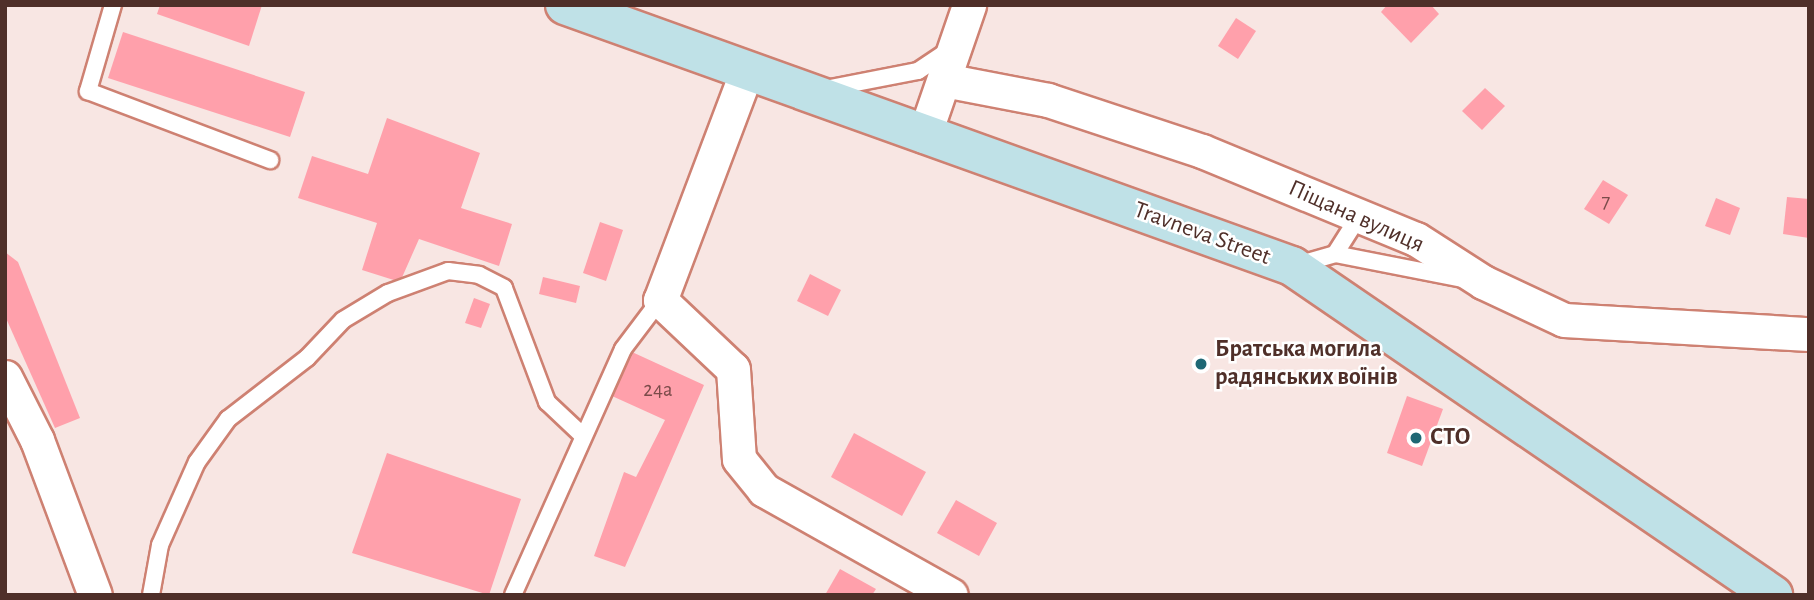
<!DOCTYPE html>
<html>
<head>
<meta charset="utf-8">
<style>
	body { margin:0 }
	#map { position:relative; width:1814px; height:600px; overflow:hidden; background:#f8e6e3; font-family:"Alegreya Sans",sans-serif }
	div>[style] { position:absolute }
	.building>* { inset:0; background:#ffa0ab }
	.roads { filter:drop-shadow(2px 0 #ce8172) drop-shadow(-2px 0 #ce8172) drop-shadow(0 2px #ce8172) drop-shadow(0 -2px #ce8172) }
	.lane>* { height:16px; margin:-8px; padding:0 8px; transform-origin:8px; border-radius:8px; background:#fff }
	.street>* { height:33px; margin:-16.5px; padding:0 16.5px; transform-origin:16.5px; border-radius:16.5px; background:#fff }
	.secondary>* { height:38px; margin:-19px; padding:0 19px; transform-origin:19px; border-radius:19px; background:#bfe1e7 }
	.dots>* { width:19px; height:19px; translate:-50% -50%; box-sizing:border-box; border:4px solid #fff; border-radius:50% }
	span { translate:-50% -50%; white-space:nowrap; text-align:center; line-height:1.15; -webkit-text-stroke:5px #fff; paint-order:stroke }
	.number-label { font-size:21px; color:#7b4b4a }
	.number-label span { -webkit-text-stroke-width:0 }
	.street-label { font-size:24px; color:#4f2f29 }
	.poi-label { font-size:24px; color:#4f2f29; font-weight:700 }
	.left { translate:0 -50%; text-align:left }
	.frame { position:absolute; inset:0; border:7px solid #4f2f29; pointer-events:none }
</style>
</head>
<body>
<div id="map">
	<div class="building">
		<i style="clip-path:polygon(160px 5px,262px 5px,249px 46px,157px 14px)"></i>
		<i style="clip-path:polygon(1387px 5px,1431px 5px,1439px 14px,1411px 43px,1381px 12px)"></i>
		<i style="clip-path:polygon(1236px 18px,1256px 31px,1238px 59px,1218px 46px)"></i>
		<i style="clip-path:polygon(123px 32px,305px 92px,290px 137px,108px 78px)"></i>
		<i style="clip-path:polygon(1485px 88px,1505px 106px,1482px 130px,1462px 111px)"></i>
		<i style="clip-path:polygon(387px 118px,480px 153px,461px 208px,512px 224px,499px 266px,419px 239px,400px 282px,362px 270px,377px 223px,298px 198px,312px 156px,368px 174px)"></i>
		<i style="clip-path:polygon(1603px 180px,1628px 195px,1609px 224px,1584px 209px)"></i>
		<i style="clip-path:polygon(1787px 197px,1809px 199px,1809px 238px,1783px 234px)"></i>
		<i style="clip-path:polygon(1716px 198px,1740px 208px,1730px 235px,1705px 226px)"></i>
		<i style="clip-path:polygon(600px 222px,623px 230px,606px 281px,583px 273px)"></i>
		<i style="clip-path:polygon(5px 252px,18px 262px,80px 418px,55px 428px,5px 316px)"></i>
		<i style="clip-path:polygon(810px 274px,841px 290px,828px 316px,797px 301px)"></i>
		<i style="clip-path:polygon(543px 277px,580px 286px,576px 303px,539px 294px)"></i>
		<i style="clip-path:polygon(474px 298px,490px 304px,481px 328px,465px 323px)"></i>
		<i style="clip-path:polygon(632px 352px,704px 385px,625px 567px,594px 556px,624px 472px,636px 477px,665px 420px,612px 396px)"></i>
		<i style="clip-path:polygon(1407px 396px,1443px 409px,1422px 466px,1387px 453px)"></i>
		<i style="clip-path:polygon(854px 433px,926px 472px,902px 516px,831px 477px)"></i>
		<i style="clip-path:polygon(387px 453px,521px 499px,489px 595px,352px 553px)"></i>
		<i style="clip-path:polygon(956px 500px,997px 523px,979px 556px,937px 533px)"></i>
		<i style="clip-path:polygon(840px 569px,876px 589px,872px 595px,825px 595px)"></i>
	</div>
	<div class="roads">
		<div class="lane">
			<i style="left:113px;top:5px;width:90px;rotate:106.2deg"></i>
			<i style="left:88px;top:91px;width:195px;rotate:20.8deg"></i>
			<i style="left:825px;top:89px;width:95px;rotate:-11deg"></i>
			<i style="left:918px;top:71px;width:36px;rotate:-34deg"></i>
			<i style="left:1335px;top:254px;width:135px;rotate:11.1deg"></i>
			<i style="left:1297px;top:265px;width:40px;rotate:-16deg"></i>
			<i style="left:1335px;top:254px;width:45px;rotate:-57.7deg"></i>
			<i style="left:151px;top:595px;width:51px;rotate:-79.8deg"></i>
			<i style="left:160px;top:545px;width:91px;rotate:-66deg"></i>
			<i style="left:197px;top:462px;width:53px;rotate:-54.2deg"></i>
			<i style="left:228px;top:419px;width:100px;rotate:-37.7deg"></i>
			<i style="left:307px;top:358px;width:52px;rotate:-46.5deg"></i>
			<i style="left:343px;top:320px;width:52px;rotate:-31deg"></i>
			<i style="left:388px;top:293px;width:64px;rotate:-20.1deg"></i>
			<i style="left:448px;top:271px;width:31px;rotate:7deg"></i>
			<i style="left:479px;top:275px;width:28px;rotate:27deg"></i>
			<i style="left:504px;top:288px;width:122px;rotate:69.3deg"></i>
			<i style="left:547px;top:402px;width:48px;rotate:43.3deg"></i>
			<i style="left:513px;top:595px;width:269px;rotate:-65.9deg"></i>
			<i style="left:623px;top:349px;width:61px;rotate:-52.9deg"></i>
		</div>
		<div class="street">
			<i style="left:746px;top:73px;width:243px;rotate:110.7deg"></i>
			<i style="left:660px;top:300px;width:100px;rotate:43.4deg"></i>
			<i style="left:733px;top:369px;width:90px;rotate:86.2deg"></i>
			<i style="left:739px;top:459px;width:40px;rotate:51deg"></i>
			<i style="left:764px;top:490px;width:214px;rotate:29.3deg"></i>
			<i style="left:944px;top:80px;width:106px;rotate:10.9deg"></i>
			<i style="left:1048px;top:100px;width:162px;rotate:18.3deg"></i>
			<i style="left:1202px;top:151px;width:231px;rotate:22.4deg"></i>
			<i style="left:1416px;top:239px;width:80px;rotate:32.7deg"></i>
			<i style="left:1483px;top:282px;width:89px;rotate:25.1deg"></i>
			<i style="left:1564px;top:320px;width:245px;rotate:3.3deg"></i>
			<i style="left:924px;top:136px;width:139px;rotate:-71deg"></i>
			<i style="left:5px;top:377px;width:71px;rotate:63.1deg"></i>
			<i style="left:37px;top:440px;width:165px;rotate:69.5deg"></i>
		</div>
		<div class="secondary">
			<i style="left:565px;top:5px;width:772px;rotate:19.75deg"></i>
			<i style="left:1292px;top:266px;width:583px;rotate:34.37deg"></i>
		</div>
	</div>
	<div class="dots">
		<i style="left:1201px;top:364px;background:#1e6774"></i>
		<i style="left:1416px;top:438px;background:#1e6774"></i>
	</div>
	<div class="number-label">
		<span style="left:1606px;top:202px">7</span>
		<span style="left:658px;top:390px">24а</span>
	</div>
	<div class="street-label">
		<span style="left:1356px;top:217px;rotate:24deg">Піщана вулиця</span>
		<span style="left:1202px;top:234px;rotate:20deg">Travneva Street</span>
	</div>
	<div class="poi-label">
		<span class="left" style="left:1215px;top:364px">Братська могила<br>радянських воїнів</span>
		<span class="left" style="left:1430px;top:438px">СТО</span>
	</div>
	<div class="frame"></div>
</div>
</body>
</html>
